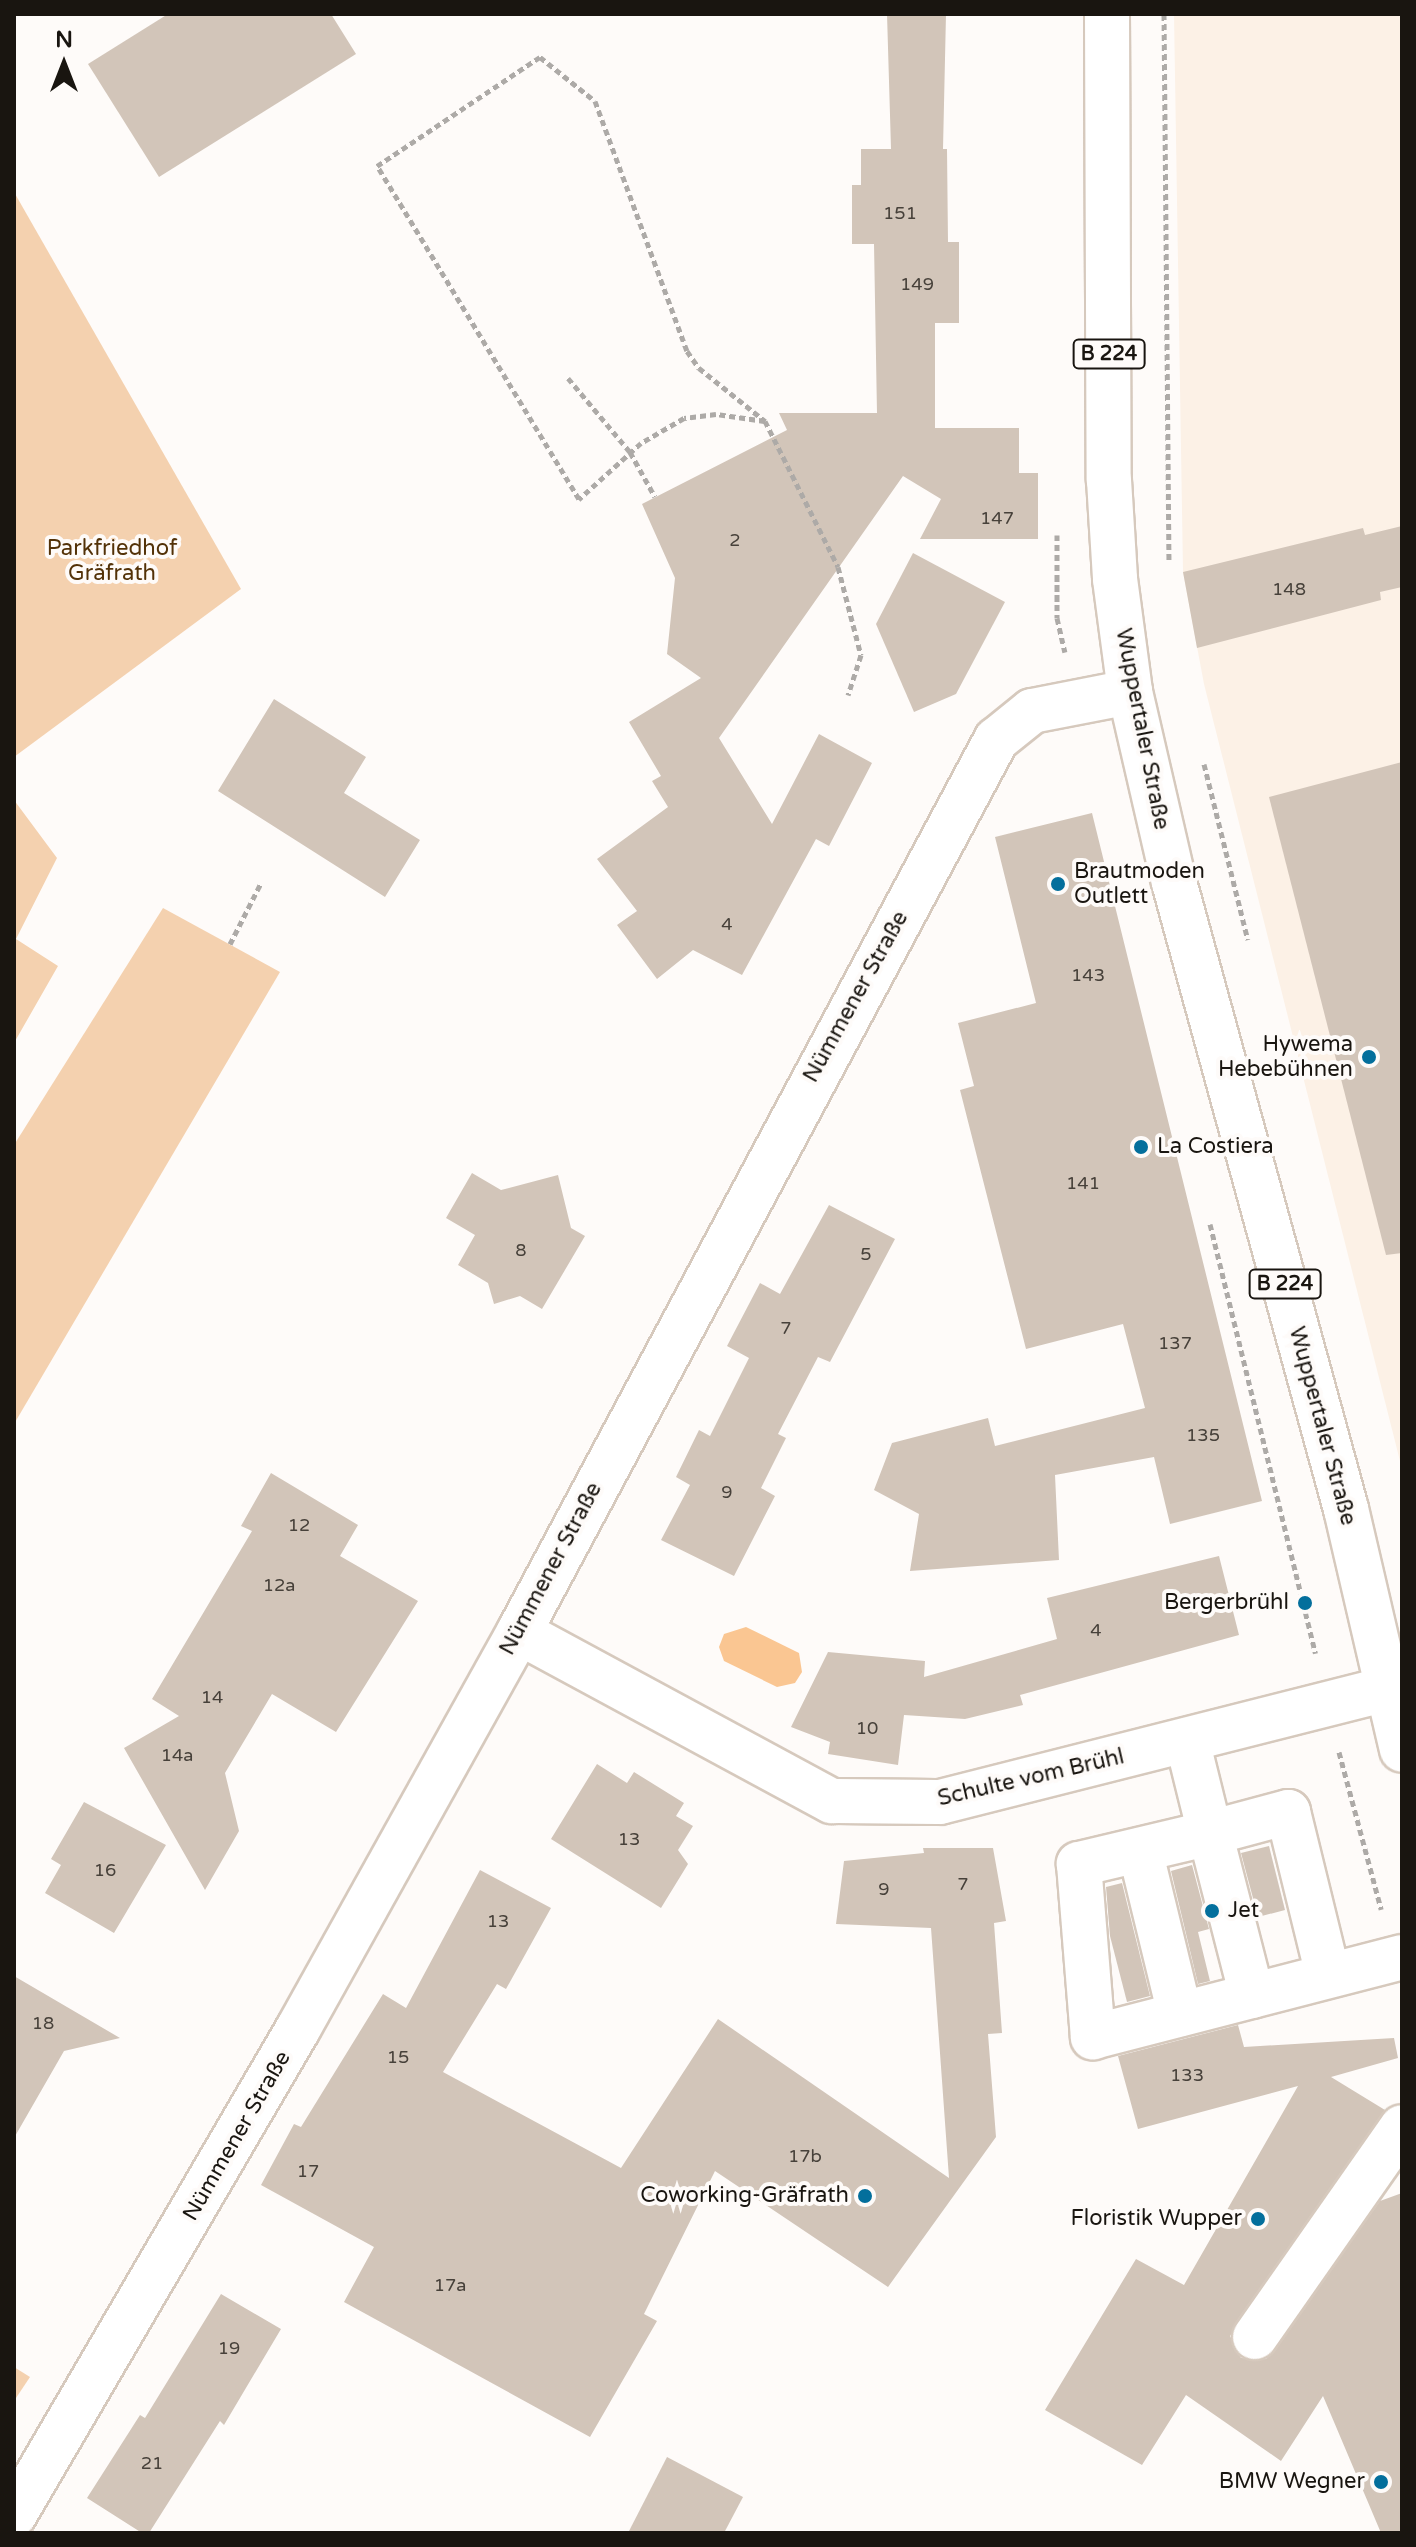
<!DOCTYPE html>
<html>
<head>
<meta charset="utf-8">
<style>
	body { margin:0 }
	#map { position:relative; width:1416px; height:2547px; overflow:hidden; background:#fefbf9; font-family:"Varela Round",sans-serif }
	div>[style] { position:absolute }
	.built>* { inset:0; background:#fcf1e6 }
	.green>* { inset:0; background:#f4d1af }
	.water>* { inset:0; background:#fac692 }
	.building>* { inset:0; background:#d2c5b9 }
	.path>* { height:5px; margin-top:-2.5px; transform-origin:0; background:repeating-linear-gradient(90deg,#adaaa7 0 6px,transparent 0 10px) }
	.roads { filter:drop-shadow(2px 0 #d6c9bd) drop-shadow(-2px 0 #d6c9bd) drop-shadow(0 2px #d6c9bd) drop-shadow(0 -2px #d6c9bd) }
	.minor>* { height:44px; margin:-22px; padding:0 22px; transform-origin:22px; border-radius:22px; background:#fff }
	.major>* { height:44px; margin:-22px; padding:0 22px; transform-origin:22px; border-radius:22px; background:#fff }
	.dots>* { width:22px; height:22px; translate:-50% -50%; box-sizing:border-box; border:4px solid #fefbf9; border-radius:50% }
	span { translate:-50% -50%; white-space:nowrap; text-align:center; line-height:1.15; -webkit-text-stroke:8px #fefbf9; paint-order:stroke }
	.number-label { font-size:18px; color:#47413a }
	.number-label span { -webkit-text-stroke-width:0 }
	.shield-label span { padding:2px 6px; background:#fefbf9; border:2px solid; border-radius:6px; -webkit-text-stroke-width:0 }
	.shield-label { font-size:20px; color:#191510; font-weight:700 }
	.park-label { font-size:22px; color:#533208 }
	.street-label { font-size:22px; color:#191510 }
	.poi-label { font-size:22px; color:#191510 }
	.left { translate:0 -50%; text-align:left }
	.right { translate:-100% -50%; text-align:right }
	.frame { position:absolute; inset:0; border:16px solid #191510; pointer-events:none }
	.north { position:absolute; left:24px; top:24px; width:80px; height:80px; -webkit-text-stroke:6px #fefbf9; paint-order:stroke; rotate:0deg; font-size:22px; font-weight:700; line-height:32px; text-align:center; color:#191510 }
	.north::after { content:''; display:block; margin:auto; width:28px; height:36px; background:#191510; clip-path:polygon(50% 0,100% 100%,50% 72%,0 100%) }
</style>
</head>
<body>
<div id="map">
	<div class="built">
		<i style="clip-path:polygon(1174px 14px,1402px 14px,1402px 1469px,1204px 684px,1183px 572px)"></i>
	</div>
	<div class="green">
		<i style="clip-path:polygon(14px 192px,241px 589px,14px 757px)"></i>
		<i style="clip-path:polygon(14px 800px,57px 858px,16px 939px,58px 966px,14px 1043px)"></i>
		<i style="clip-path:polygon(163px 908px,280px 972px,14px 1424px,14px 1145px)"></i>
		<i style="clip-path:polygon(14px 2367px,30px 2377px,14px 2401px)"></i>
	</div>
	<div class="water">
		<i style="clip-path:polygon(746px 1627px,799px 1653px,802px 1672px,795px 1683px,777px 1687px,724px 1661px,719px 1647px,724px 1634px)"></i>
	</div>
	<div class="building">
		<i style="clip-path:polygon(168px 14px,331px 14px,356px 54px,159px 177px,88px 64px)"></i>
		<i style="clip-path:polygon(887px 14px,946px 14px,943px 149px,947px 149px,948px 242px,959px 242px,959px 323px,935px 323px,935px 428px,1019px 428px,1019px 473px,1038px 473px,1038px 539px,920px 539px,941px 499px,903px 476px,719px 738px,772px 824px,819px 734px,872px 763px,829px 846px,816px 839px,742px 975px,693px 950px,657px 979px,617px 925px,637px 911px,597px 859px,668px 807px,652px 781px,661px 776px,629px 722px,701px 678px,667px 654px,675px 578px,642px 504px,787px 430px,779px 413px,877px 413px,874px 244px,852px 244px,852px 185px,861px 185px,861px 149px,891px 149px)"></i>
		<i style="clip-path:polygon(1402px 526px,1402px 587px,1380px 592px,1381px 600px,1197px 648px,1183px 572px,1363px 528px,1365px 535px)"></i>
		<i style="clip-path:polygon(913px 553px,1005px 602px,956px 694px,914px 712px,876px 624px)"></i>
		<i style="clip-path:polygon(274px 699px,366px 757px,344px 793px,420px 840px,385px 897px,218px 791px)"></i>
		<i style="clip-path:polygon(1402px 762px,1402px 1253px,1386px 1255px,1269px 797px)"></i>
		<i style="clip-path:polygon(1092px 813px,1262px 1501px,1170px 1524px,1154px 1457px,1055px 1475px,1059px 1560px,910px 1571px,919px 1514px,874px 1490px,892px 1443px,988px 1418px,995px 1446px,1145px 1408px,1123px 1324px,1026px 1349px,960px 1090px,974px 1086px,958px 1023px,1036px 1003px,995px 837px)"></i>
		<i style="clip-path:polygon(472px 1173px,501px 1190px,558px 1175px,571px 1228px,585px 1236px,542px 1309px,520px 1296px,494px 1304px,488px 1283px,458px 1265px,475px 1235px,446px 1218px)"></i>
		<i style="clip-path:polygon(829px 1205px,895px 1239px,830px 1362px,818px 1357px,778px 1434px,786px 1438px,761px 1488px,775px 1496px,734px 1576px,661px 1540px,690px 1485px,676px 1477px,699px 1430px,710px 1436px,749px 1358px,727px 1346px,760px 1283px,780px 1294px)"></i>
		<i style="clip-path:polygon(271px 1473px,358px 1525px,340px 1556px,418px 1601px,336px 1732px,272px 1694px,225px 1773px,239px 1831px,205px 1890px,124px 1748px,179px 1716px,152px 1699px,252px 1531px,241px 1526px)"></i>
		<i style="clip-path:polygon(1219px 1556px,1239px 1635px,1020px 1695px,1023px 1705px,965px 1719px,904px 1715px,898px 1765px,828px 1754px,830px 1742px,791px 1727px,828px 1652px,925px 1661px,924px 1677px,1057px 1639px,1047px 1598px)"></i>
		<i style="clip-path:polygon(597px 1764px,627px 1783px,634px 1772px,684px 1803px,676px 1816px,693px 1826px,678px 1850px,688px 1864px,661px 1908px,551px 1839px)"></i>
		<i style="clip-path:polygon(84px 1802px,166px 1845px,114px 1933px,45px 1893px,61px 1865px,51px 1859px)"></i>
		<i style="clip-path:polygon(1269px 1846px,1285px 1910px,1258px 1917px,1241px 1853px)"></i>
		<i style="clip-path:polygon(923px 1848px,993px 1848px,1006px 1921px,994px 1923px,1002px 2033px,988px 2034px,996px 2137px,888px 2287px,715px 2171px,644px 2314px,657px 2321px,590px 2437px,344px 2302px,374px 2247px,261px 2185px,294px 2124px,301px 2127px,383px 1994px,406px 2008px,480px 1870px,551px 1908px,506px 1989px,497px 1984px,443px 2072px,621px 2168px,718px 2019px,949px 2178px,931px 1928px,836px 1924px,844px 1861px,924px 1853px)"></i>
		<i style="clip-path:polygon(1192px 1865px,1209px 1929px,1198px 1932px,1210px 1981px,1198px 1984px,1171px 1871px)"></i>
		<i style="clip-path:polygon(1122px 1883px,1150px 1996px,1127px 2002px,1110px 1936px,1106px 1887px)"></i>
		<i style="clip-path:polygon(14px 1976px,120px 2038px,64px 2051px,14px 2138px)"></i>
		<i style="clip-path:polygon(1238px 2025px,1244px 2047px,1394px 2038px,1398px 2058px,1331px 2077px,1385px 2110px,1230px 2336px,1241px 2358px,1266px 2359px,1380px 2201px,1402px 2193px,1402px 2533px,1381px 2533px,1323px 2396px,1281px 2461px,1186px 2395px,1142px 2465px,1045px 2410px,1136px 2259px,1184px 2285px,1298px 2086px,1138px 2129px,1118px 2056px)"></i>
		<i style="clip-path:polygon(221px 2294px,281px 2329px,224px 2425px,220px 2421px,149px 2533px,142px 2533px,87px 2498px,140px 2415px,145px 2418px)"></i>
		<i style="clip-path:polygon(667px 2457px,743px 2497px,724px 2533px,628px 2533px)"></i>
	</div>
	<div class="path">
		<i style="left:1164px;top:14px;width:547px;rotate:89.48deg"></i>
		<i style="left:568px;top:378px;width:97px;rotate:50deg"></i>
		<i style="left:630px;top:452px;width:51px;rotate:60.9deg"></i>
		<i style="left:765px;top:421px;width:49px;rotate:-171.9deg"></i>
		<i style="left:716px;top:414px;width:32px;rotate:173deg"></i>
		<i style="left:684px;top:418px;width:50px;rotate:149.8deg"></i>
		<i style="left:641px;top:443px;width:84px;rotate:137.9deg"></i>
		<i style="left:579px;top:499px;width:389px;rotate:-121.2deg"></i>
		<i style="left:377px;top:166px;width:196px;rotate:-33.8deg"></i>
		<i style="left:540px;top:57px;width:70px;rotate:38.7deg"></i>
		<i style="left:595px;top:101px;width:266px;rotate:69.8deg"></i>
		<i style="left:687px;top:351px;width:21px;rotate:55deg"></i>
		<i style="left:699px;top:368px;width:85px;rotate:38.8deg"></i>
		<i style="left:765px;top:421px;width:163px;rotate:63.4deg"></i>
		<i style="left:838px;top:567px;width:91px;rotate:75.4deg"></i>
		<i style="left:861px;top:655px;width:42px;rotate:108deg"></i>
		<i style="left:1057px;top:535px;width:83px;rotate:90deg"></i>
		<i style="left:1057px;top:618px;width:35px;rotate:77deg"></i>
		<i style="left:1204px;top:764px;width:181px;rotate:76deg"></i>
		<i style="left:230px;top:944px;width:68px;rotate:-63.1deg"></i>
		<i style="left:1210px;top:1224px;width:442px;rotate:76.2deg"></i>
		<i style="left:1339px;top:1752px;width:163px;rotate:75deg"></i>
	</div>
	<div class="roads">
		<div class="minor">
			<i style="left:519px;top:1632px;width:356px;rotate:28.4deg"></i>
			<i style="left:832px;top:1801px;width:108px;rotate:0.5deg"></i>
			<i style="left:940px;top:1802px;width:460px;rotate:-14.2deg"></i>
			<i style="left:1187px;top:1740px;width:96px;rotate:76.1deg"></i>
			<i style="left:1210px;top:1833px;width:135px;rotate:166.7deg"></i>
			<i style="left:1079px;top:1864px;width:174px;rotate:85.4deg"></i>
			<i style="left:1093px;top:2037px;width:319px;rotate:-14.5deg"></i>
			<i style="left:1140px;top:1850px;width:169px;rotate:76.3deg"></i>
			<i style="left:1252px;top:1996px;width:168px;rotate:-104.4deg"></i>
			<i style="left:1210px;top:1833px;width:81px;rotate:-15.1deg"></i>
			<i style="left:1288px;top:1812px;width:168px;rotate:76.2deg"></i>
			<i style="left:1255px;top:2337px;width:256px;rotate:-55deg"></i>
			<i style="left:14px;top:2515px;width:563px;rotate:-59.7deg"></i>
			<i style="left:298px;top:2029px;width:454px;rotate:-60.9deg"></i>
			<i style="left:519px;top:1632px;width:1012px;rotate:-61.86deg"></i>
			<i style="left:996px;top:740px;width:46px;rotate:-38.9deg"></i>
			<i style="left:1032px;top:711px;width:100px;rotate:-11deg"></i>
		</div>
		<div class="major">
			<i style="left:1107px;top:14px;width:466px;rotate:89.8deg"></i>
			<i style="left:1109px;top:480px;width:99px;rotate:86.5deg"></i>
			<i style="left:1115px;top:579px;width:114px;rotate:82.4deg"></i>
			<i style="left:1130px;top:692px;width:195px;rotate:77deg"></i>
			<i style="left:1174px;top:882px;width:650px;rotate:74.66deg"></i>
			<i style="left:1346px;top:1509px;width:247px;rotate:76.9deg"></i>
		</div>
	</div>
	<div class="dots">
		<i style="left:1058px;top:884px;background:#046f9c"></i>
		<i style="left:1369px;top:1057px;background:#046f9c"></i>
		<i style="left:1141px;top:1147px;background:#046f9c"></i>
		<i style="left:1305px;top:1603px;background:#046f9c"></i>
		<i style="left:1212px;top:1911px;background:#046f9c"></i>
		<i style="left:865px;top:2196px;background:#046f9c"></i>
		<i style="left:1258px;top:2219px;background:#046f9c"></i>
		<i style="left:1381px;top:2482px;background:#046f9c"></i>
	</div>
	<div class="number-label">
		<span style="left:900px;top:213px">151</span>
		<span style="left:917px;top:284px">149</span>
		<span style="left:997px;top:518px">147</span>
		<span style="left:735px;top:540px">2</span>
		<span style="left:1289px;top:589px">148</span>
		<span style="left:727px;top:924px">4</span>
		<span style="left:1088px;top:975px">143</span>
		<span style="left:1083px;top:1183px">141</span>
		<span style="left:521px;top:1250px">8</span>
		<span style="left:866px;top:1254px">5</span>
		<span style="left:786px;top:1328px">7</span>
		<span style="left:1175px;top:1343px">137</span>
		<span style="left:1203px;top:1435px">135</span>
		<span style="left:727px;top:1492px">9</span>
		<span style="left:299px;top:1525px">12</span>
		<span style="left:279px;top:1585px">12a</span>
		<span style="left:1096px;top:1630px">4</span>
		<span style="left:212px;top:1697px">14</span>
		<span style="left:867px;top:1728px">10</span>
		<span style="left:177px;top:1755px">14a</span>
		<span style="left:629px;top:1839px">13</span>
		<span style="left:105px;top:1870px">16</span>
		<span style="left:963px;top:1884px">7</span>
		<span style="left:884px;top:1889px">9</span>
		<span style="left:498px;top:1921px">13</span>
		<span style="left:43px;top:2023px">18</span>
		<span style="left:398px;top:2057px">15</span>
		<span style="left:1187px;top:2075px">133</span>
		<span style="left:805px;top:2156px">17b</span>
		<span style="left:308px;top:2171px">17</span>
		<span style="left:450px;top:2285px">17a</span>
		<span style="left:229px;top:2348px">19</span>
		<span style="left:152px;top:2463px">21</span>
	</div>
	<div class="shield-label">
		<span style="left:1109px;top:354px">B 224</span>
		<span style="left:1285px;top:1284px">B 224</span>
	</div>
	<div class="park-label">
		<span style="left:112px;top:561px">Parkfriedhof<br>Gräfrath</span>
	</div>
	<div class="street-label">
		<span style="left:1142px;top:729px;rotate:79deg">Wuppertaler Straße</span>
		<span style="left:856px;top:997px;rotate:-61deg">Nümmener Straße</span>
		<span style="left:1322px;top:1426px;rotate:75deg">Wuppertaler Straße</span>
		<span style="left:551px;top:1569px;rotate:-62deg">Nümmener Straße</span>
		<span style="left:1031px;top:1778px;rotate:-13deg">Schulte vom Brühl</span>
		<span style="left:237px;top:2136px;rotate:-60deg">Nümmener Straße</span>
	</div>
	<div class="poi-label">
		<span class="left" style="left:1074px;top:884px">Brautmoden<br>Outlett</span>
		<span class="right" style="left:1353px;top:1057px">Hywema<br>Hebebühnen</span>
		<span class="left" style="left:1157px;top:1147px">La Costiera</span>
		<span class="right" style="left:1289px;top:1603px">Bergerbrühl</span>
		<span class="left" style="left:1228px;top:1911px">Jet</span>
		<span class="right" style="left:849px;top:2196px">Coworking-Gräfrath</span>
		<span class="right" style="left:1242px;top:2219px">Floristik Wupper</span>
		<span class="right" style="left:1365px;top:2482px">BMW Wegner</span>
	</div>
	<div class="frame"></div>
	<div class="north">N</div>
</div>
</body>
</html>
